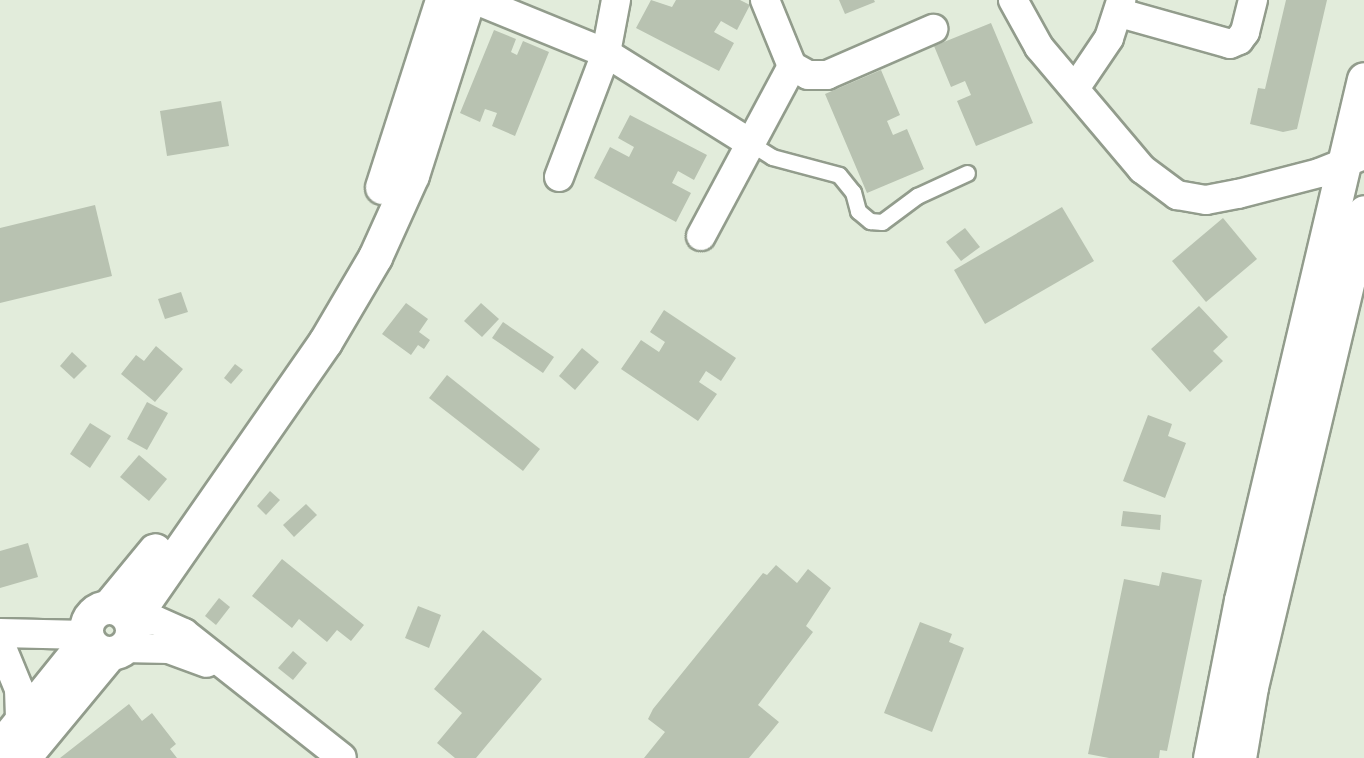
<!DOCTYPE html>
<html>
<head>
<meta charset="utf-8">
<style>
	body { margin:0 }
	#map { position:relative; width:1364px; height:758px; overflow:hidden; background:#e2ecdb; font-family:"DM Sans",sans-serif }
	div>[style] { position:absolute }
	.building>* { inset:0; background:#b8c2b1 }
	.roads { filter:drop-shadow(2px 0 #929c8c) drop-shadow(-2px 0 #929c8c) drop-shadow(0 2px #929c8c) drop-shadow(0 -2px #929c8c) }
	.service>* { height:15px; margin:-7.5px; padding:0 7.5px; transform-origin:7.5px; border-radius:7.5px; background:#fff }
	.minor>* { height:28px; margin:-14px; padding:0 14px; transform-origin:14px; border-radius:14px; background:#fff }
	.secondary>* { height:33px; margin:-16.5px; padding:0 16.5px; transform-origin:16.5px; border-radius:16.5px; background:#fff }
	.secondary>.ring { margin:-16.5px; padding:0; box-sizing:content-box; background:none; border:33px solid #fff; border-radius:50% }
	span { translate:-50% -50%; white-space:nowrap; text-align:center; line-height:1.15; -webkit-text-stroke:5px #fff; paint-order:stroke }
</style>
</head>
<body>
<div id="map">
	<div class="building">
		<i style="clip-path:polygon(651px 0,672px 7px,676px 0,740px 0,750px 5px,737px 30px,721px 21px,714px 32px,734px 43px,719px 71px,636px 28px)"></i>
		<i style="clip-path:polygon(839px 0,874px 0,875px 2px,845px 14px)"></i>
		<i style="clip-path:polygon(1286px 0,1327px 0,1297px 129px,1283px 132px,1250px 124px,1258px 88px,1265px 89px)"></i>
		<i style="clip-path:polygon(991px 23px,1033px 123px,976px 146px,957px 101px,971px 95px,965px 81px,951px 87px,934px 46px)"></i>
		<i style="clip-path:polygon(494px 30px,516px 39px,511px 52px,517px 55px,523px 41px,549px 52px,515px 136px,492px 126px,497px 113px,485px 109px,480px 122px,460px 113px)"></i>
		<i style="clip-path:polygon(881px 70px,900px 115px,887px 121px,893px 135px,907px 129px,924px 169px,867px 193px,825px 94px)"></i>
		<i style="clip-path:polygon(221px 101px,229px 146px,167px 156px,160px 111px)"></i>
		<i style="clip-path:polygon(630px 115px,707px 155px,694px 180px,678px 171px,672px 183px,691px 193px,676px 222px,594px 178px,610px 147px,629px 157px,634px 147px,618px 138px)"></i>
		<i style="clip-path:polygon(95px 205px,112px 276px,0 303px,0 228px)"></i>
		<i style="clip-path:polygon(1062px 207px,1094px 261px,985px 324px,954px 270px)"></i>
		<i style="clip-path:polygon(1223px 218px,1257px 259px,1206px 302px,1172px 261px)"></i>
		<i style="clip-path:polygon(965px 228px,980px 247px,961px 261px,946px 242px)"></i>
		<i style="clip-path:polygon(181px 292px,188px 312px,165px 319px,158px 299px)"></i>
		<i style="clip-path:polygon(406px 303px,428px 319px,419px 332px,430px 340px,424px 349px,418px 345px,411px 355px,382px 334px)"></i>
		<i style="clip-path:polygon(481px 303px,499px 319px,482px 337px,464px 321px)"></i>
		<i style="clip-path:polygon(1199px 306px,1228px 337px,1213px 351px,1223px 361px,1190px 392px,1151px 349px)"></i>
		<i style="clip-path:polygon(664px 310px,736px 358px,721px 381px,706px 371px,699px 382px,717px 394px,698px 421px,621px 369px,641px 340px,659px 352px,665px 342px,650px 332px)"></i>
		<i style="clip-path:polygon(503px 322px,554px 357px,543px 373px,492px 338px)"></i>
		<i style="clip-path:polygon(156px 346px,183px 369px,155px 402px,121px 374px,136px 355px,144px 361px)"></i>
		<i style="clip-path:polygon(582px 348px,599px 362px,575px 390px,559px 376px)"></i>
		<i style="clip-path:polygon(72px 352px,87px 366px,74px 379px,60px 366px)"></i>
		<i style="clip-path:polygon(235px 364px,243px 370px,231px 384px,224px 378px)"></i>
		<i style="clip-path:polygon(447px 375px,540px 449px,523px 471px,429px 398px)"></i>
		<i style="clip-path:polygon(147px 402px,168px 413px,147px 450px,127px 439px)"></i>
		<i style="clip-path:polygon(1148px 415px,1172px 424px,1168px 436px,1186px 443px,1165px 498px,1123px 481px)"></i>
		<i style="clip-path:polygon(90px 423px,111px 436px,90px 468px,70px 454px)"></i>
		<i style="clip-path:polygon(139px 455px,167px 479px,149px 501px,120px 477px)"></i>
		<i style="clip-path:polygon(270px 491px,280px 500px,266px 515px,257px 506px)"></i>
		<i style="clip-path:polygon(306px 504px,317px 515px,294px 537px,283px 525px)"></i>
		<i style="clip-path:polygon(1123px 511px,1161px 515px,1160px 530px,1121px 526px)"></i>
		<i style="clip-path:polygon(28px 543px,38px 577px,0 588px,0 551px)"></i>
		<i style="clip-path:polygon(282px 559px,364px 625px,351px 641px,337px 630px,327px 642px,299px 619px,292px 628px,252px 596px)"></i>
		<i style="clip-path:polygon(776px 565px,797px 583px,808px 569px,831px 588px,806px 626px,813px 632px,758px 705px,779px 722px,749px 758px,644px 758px,665px 732px,648px 719px,653px 709px,763px 573px,767px 575px)"></i>
		<i style="clip-path:polygon(1162px 572px,1202px 580px,1167px 751px,1160px 750px,1159px 758px,1109px 758px,1088px 754px,1124px 579px,1159px 586px)"></i>
		<i style="clip-path:polygon(219px 598px,230px 607px,216px 625px,205px 616px)"></i>
		<i style="clip-path:polygon(418px 606px,441px 615px,429px 648px,405px 638px)"></i>
		<i style="clip-path:polygon(920px 622px,952px 634px,949px 642px,964px 648px,932px 732px,884px 713px)"></i>
		<i style="clip-path:polygon(483px 630px,542px 679px,476px 758px,455px 758px,437px 743px,462px 713px,434px 689px)"></i>
		<i style="clip-path:polygon(293px 651px,307px 663px,293px 680px,278px 668px)"></i>
		<i style="clip-path:polygon(129px 704px,142px 721px,152px 713px,176px 744px,170px 749px,177px 758px,60px 758px)"></i>
	</div>
	<div class="roads">
		<div class="service">
			<i style="left:750px;top:143px;width:26px;rotate:32deg"></i>
			<i style="left:772px;top:157px;width:69px;rotate:15deg"></i>
			<i style="left:839px;top:175px;width:22px;rotate:51deg"></i>
			<i style="left:853px;top:192px;width:20px;rotate:75deg"></i>
			<i style="left:858px;top:211px;width:16px;rotate:40deg"></i>
			<i style="left:870px;top:221px;width:12px;rotate:5deg"></i>
			<i style="left:882px;top:222px;width:44px;rotate:-36.6deg"></i>
			<i style="left:917px;top:196px;width:55px;rotate:-24.7deg"></i>
		</div>
		<div class="minor">
			<i style="left:476px;top:0;width:140px;rotate:22.2deg"></i>
			<i style="left:606px;top:53px;width:170px;rotate:32deg"></i>
			<i style="left:765px;top:0;width:71px;rotate:67.8deg"></i>
			<i style="left:792px;top:66px;width:18px;rotate:29deg"></i>
			<i style="left:808px;top:75px;width:19px"></i>
			<i style="left:827px;top:75px;width:116px;rotate:-23.5deg"></i>
			<i style="left:1013px;top:0;width:54px;rotate:61deg"></i>
			<i style="left:1039px;top:47px;width:160px;rotate:49.8deg"></i>
			<i style="left:1142px;top:169px;width:44px;rotate:36.6deg"></i>
			<i style="left:1177px;top:195px;width:29px;rotate:10deg"></i>
			<i style="left:1206px;top:200px;width:33px;rotate:-11deg"></i>
			<i style="left:1238px;top:194px;width:84px;rotate:-14.5deg"></i>
			<i style="left:1319px;top:173px;width:48px;rotate:-21.8deg"></i>
			<i style="left:1120px;top:13px;width:114px;rotate:15.7deg"></i>
			<i style="left:1230px;top:44px;width:10px;rotate:-24deg"></i>
			<i style="left:1239px;top:40px;width:10px;rotate:-53deg"></i>
			<i style="left:1245px;top:32px;width:33px;rotate:-76deg"></i>
			<i style="left:1076px;top:87px;width:59px;rotate:-56deg"></i>
			<i style="left:1109px;top:38px;width:40px;rotate:-72deg"></i>
			<i style="left:559px;top:177px;width:133px;rotate:-69.2deg"></i>
			<i style="left:606px;top:53px;width:54px;rotate:-79.3deg"></i>
			<i style="left:701px;top:236px;width:193px;rotate:-61.8deg"></i>
			<i style="left:131px;top:623px;width:24px;rotate:-7deg"></i>
			<i style="left:155px;top:620px;width:32px;rotate:24deg"></i>
			<i style="left:184px;top:633px;width:201px;rotate:38.3deg"></i>
			<i style="left:0;top:633px;width:86px;rotate:1.3deg"></i>
			<i style="left:0;top:643px;width:50px;rotate:67.6deg"></i>
			<i style="left:19px;top:689px;width:32px;rotate:88deg"></i>
			<i style="left:123px;top:648px;width:46px;rotate:1.2deg"></i>
			<i style="left:169px;top:649px;width:40px;rotate:20.2deg"></i>
		</div>
		<div class="secondary">
			<i style="left:382px;top:187px;width:196px;rotate:-72.2deg"></i>
			<i style="left:109px;top:606px;width:72px;rotate:-50.6deg"></i>
			<i class="ring" style="left:86px;top:607px;width:13px;height:13px"></i>
			<i style="left:131px;top:621px;width:340px;rotate:-55.2deg"></i>
			<i style="left:325px;top:342px;width:99px;rotate:-59.5deg"></i>
			<i style="left:375px;top:257px;width:90px;rotate:-65.7deg"></i>
			<i style="left:412px;top:175px;width:184px;rotate:-72.3deg"></i>
			<i style="left:0;top:747px;width:139px;rotate:-51.1deg"></i>
			<i style="left:23px;top:758px;width:136px;rotate:-50.4deg"></i>
			<i style="left:1210px;top:758px;width:161px;rotate:-78.9deg"></i>
			<i style="left:1241px;top:600px;width:535px;rotate:-76.72deg"></i>
			<i style="left:1239px;top:758px;width:72px;rotate:-80.4deg"></i>
			<i style="left:1251px;top:687px;width:488px;rotate:-76.6deg"></i>
		</div>
	</div>
</div>
</body>
</html>
